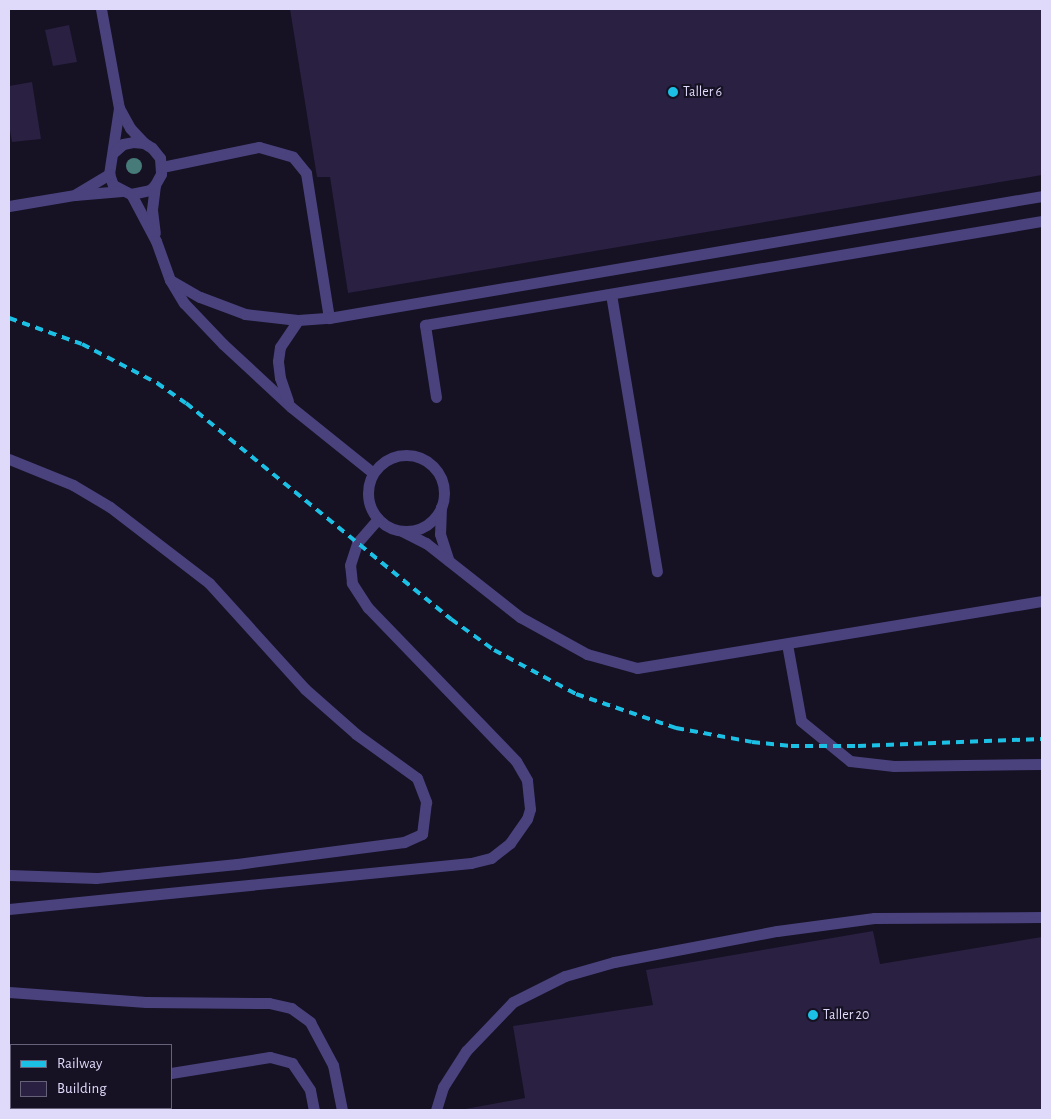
<!DOCTYPE html>
<html>
<head>
<meta charset="utf-8">
<style>
	body { margin:0 }
	#map { position:relative; width:1051px; height:1119px; overflow:hidden; background:#161123; font-family:"Alegreya Sans",sans-serif }
	div>[style] { position:absolute }
	.building>* { inset:0; background:#292042 }
	.lane>* { height:11px; margin:-5.5px; padding:0 5.5px; transform-origin:5.5px; border-radius:5.5px; background:#49427d }
	.lane>.ring { margin:-5.5px; padding:0; box-sizing:content-box; background:none; border:11px solid #49427d; border-radius:50% }
	.rail>* { height:4px; margin-top:-2px; transform-origin:0; background:repeating-linear-gradient(90deg,#1bc0e4 0 8px,transparent 0 14px) }
	.trees>* { width:16px; height:16px; margin:-8px; border-radius:50%; background:#467b7a }
	.dots>* { width:14px; height:14px; translate:-50% -50%; box-sizing:border-box; border:2px solid #161123; border-radius:50% }
	span { translate:-50% -50%; white-space:nowrap; text-align:center; line-height:1.15; -webkit-text-stroke:4px #161123; paint-order:stroke }
	.poi-label { font-size:14px; color:#dfd9fa }
	.left { translate:0 -50%; text-align:left }
	.frame { position:absolute; inset:0; border:10px solid #dfd9fa; pointer-events:none }
	.legend { position:absolute; left:10px; top:1044px; width:162px; height:65px; box-sizing:border-box; background:#161123; border:1px solid #666179; margin:0; padding:6px 9px; list-style:none; font-size:15px; color:#dfd9fa }
	.legend li { display:flex; align-items:center; gap:10px; height:25px }
	.legend b { width:25px; border:1px solid #666179 }
</style>
</head>
<body>
<div id="map">
	<div class="building">
		<i style="clip-path:polygon(290px 9px,1042px 9px,1042px 175px,348px 293px,330px 177px,317px 177px)"></i>
		<i style="clip-path:polygon(69px 25px,77px 62px,53px 66px,45px 30px)"></i>
		<i style="clip-path:polygon(32px 82px,41px 139px,12px 142px,9px 125px,9px 86px)"></i>
		<i style="clip-path:polygon(873px 931px,880px 964px,1042px 937px,1042px 1110px,460px 1110px,525px 1098px,513px 1026px,653px 1005px,646px 970px)"></i>
	</div>
	<div class="lane">
		<i style="left:101px;top:9px;width:101px;rotate:79.7deg"></i>
		<i style="left:119px;top:108px;width:67px;rotate:98.6deg"></i>
		<i style="left:109px;top:174px;width:12px;rotate:70deg"></i>
		<i style="left:113px;top:185px;width:20px;rotate:27deg"></i>
		<i style="left:131px;top:194px;width:19px;rotate:-12deg"></i>
		<i style="left:150px;top:190px;width:7px;rotate:-45deg"></i>
		<i style="left:119px;top:108px;width:23px;rotate:61deg"></i>
		<i style="left:130px;top:128px;width:21px;rotate:47deg"></i>
		<i style="left:144px;top:143px;width:9px;rotate:32deg"></i>
		<i style="left:152px;top:148px;width:13px;rotate:51deg"></i>
		<i style="left:160px;top:158px;width:16px;rotate:86deg"></i>
		<i style="left:161px;top:174px;width:13px;rotate:119deg"></i>
		<i style="left:155px;top:185px;width:25px;rotate:97deg"></i>
		<i style="left:152px;top:210px;width:23px;rotate:83deg"></i>
		<i style="left:113px;top:153px;width:13px;rotate:-42deg"></i>
		<i style="left:123px;top:144px;width:10px;rotate:-11deg"></i>
		<i style="left:133px;top:142px;width:11px;rotate:5deg"></i>
		<i style="left:162px;top:167px;width:99px;rotate:-11.7deg"></i>
		<i style="left:259px;top:147px;width:35px;rotate:16deg"></i>
		<i style="left:293px;top:157px;width:21px;rotate:51deg"></i>
		<i style="left:306px;top:173px;width:147px;rotate:81deg"></i>
		<i style="left:76px;top:194px;width:39px;rotate:-31deg"></i>
		<i style="left:131px;top:194px;width:53px;rotate:62deg"></i>
		<i style="left:156px;top:241px;width:41px;rotate:70.3deg"></i>
		<i style="left:170px;top:280px;width:27px;rotate:59deg"></i>
		<i style="left:184px;top:303px;width:57px;rotate:46.4deg"></i>
		<i style="left:223px;top:344px;width:93px;rotate:42.8deg"></i>
		<i style="left:291px;top:407px;width:105px;rotate:38.8deg"></i>
		<i style="left:9px;top:206px;width:67px;rotate:-9.5deg"></i>
		<i style="left:75px;top:195px;width:47px;rotate:-4.9deg"></i>
		<i style="left:170px;top:280px;width:34px;rotate:30deg"></i>
		<i style="left:200px;top:297px;width:48px;rotate:20.7deg"></i>
		<i style="left:245px;top:314px;width:53px;rotate:6.5deg"></i>
		<i style="left:298px;top:320px;width:31px;rotate:-4deg"></i>
		<i style="left:329px;top:318px;width:723px;rotate:-9.71deg"></i>
		<i style="left:611px;top:294px;width:281px;rotate:80.6deg"></i>
		<i style="left:436px;top:397px;width:73px;rotate:-98.7deg"></i>
		<i style="left:425px;top:325px;width:626px;rotate:-9.57deg"></i>
		<i style="left:288px;top:401px;width:24px;rotate:-109deg"></i>
		<i style="left:280px;top:378px;width:17px;rotate:-97deg"></i>
		<i style="left:278px;top:361px;width:14px;rotate:-82deg"></i>
		<i style="left:280px;top:347px;width:32px;rotate:-56deg"></i>
		<i class="ring" style="left:368px;top:455px;width:65px;height:65px"></i>
		<i style="left:9px;top:459px;width:69px;rotate:22.1deg"></i>
		<i style="left:73px;top:485px;width:43px;rotate:30.7deg"></i>
		<i style="left:110px;top:507px;width:125px;rotate:37.5deg"></i>
		<i style="left:209px;top:583px;width:143px;rotate:47.8deg"></i>
		<i style="left:305px;top:689px;width:68px;rotate:41.4deg"></i>
		<i style="left:356px;top:734px;width:75px;rotate:35.8deg"></i>
		<i style="left:417px;top:778px;width:26px;rotate:69deg"></i>
		<i style="left:426px;top:802px;width:32px;rotate:97deg"></i>
		<i style="left:422px;top:834px;width:20px;rotate:156deg"></i>
		<i style="left:404px;top:842px;width:168px;rotate:172.5deg"></i>
		<i style="left:237px;top:864px;width:142px;rotate:174.3deg"></i>
		<i style="left:96px;top:878px;width:87px;rotate:-178deg"></i>
		<i style="left:441px;top:507px;width:27px;rotate:92deg"></i>
		<i style="left:440px;top:534px;width:28px;rotate:72deg"></i>
		<i style="left:402px;top:531px;width:27px;rotate:27deg"></i>
		<i style="left:426px;top:543px;width:120px;rotate:38.2deg"></i>
		<i style="left:520px;top:617px;width:77px;rotate:28.9deg"></i>
		<i style="left:587px;top:654px;width:52px;rotate:15.6deg"></i>
		<i style="left:637px;top:668px;width:411px;rotate:-9.4deg"></i>
		<i style="left:787px;top:644px;width:78px;rotate:79.7deg"></i>
		<i style="left:801px;top:721px;width:63px;rotate:39.2deg"></i>
		<i style="left:850px;top:761px;width:44px;rotate:6.5deg"></i>
		<i style="left:894px;top:766px;width:148px;rotate:-0.8deg"></i>
		<i style="left:9px;top:909px;width:464px;rotate:-5.7deg"></i>
		<i style="left:471px;top:863px;width:21px;rotate:-14deg"></i>
		<i style="left:491px;top:858px;width:24px;rotate:-38deg"></i>
		<i style="left:510px;top:843px;width:29px;rotate:-55deg"></i>
		<i style="left:527px;top:819px;width:10px;rotate:-73deg"></i>
		<i style="left:530px;top:809px;width:29px;rotate:-96deg"></i>
		<i style="left:527px;top:780px;width:22px;rotate:-120deg"></i>
		<i style="left:516px;top:761px;width:213px;rotate:-134deg"></i>
		<i style="left:368px;top:608px;width:30px;rotate:-123deg"></i>
		<i style="left:352px;top:583px;width:18px;rotate:-96deg"></i>
		<i style="left:350px;top:565px;width:23px;rotate:-72deg"></i>
		<i style="left:357px;top:543px;width:32px;rotate:-49deg"></i>
		<i style="left:9px;top:992px;width:137px;rotate:4.2deg"></i>
		<i style="left:146px;top:1002px;width:123px;rotate:0.5deg"></i>
		<i style="left:269px;top:1003px;width:23px;rotate:13deg"></i>
		<i style="left:291px;top:1008px;width:24px;rotate:36deg"></i>
		<i style="left:310px;top:1022px;width:49px;rotate:61.9deg"></i>
		<i style="left:333px;top:1065px;width:46px;rotate:78.7deg"></i>
		<i style="left:171px;top:1073px;width:100px;rotate:-9.2deg"></i>
		<i style="left:270px;top:1057px;width:23px;rotate:15deg"></i>
		<i style="left:292px;top:1063px;width:32px;rotate:56deg"></i>
		<i style="left:310px;top:1090px;width:20px;rotate:79deg"></i>
		<i style="left:9px;top:1099px;width:2px"></i>
		<i style="left:436px;top:1110px;width:24px;rotate:-73deg"></i>
		<i style="left:443px;top:1087px;width:43px;rotate:-57.4deg"></i>
		<i style="left:466px;top:1051px;width:68px;rotate:-46.2deg"></i>
		<i style="left:513px;top:1002px;width:58px;rotate:-26.6deg"></i>
		<i style="left:565px;top:976px;width:51px;rotate:-15.9deg"></i>
		<i style="left:614px;top:962px;width:166px;rotate:-10.8deg"></i>
		<i style="left:777px;top:931px;width:98px;rotate:-7.6deg"></i>
		<i style="left:874px;top:918px;width:168px;rotate:-0.3deg"></i>
	</div>
	<div class="rail">
		<i style="left:9px;top:318px;width:77px;rotate:19.6deg"></i>
		<i style="left:82px;top:344px;width:85px;rotate:27.5deg"></i>
		<i style="left:157px;top:383px;width:35px;rotate:35deg"></i>
		<i style="left:186px;top:403px;width:342px;rotate:39.2deg"></i>
		<i style="left:451px;top:619px;width:53px;rotate:35.8deg"></i>
		<i style="left:494px;top:650px;width:93px;rotate:28.2deg"></i>
		<i style="left:576px;top:694px;width:106px;rotate:18.8deg"></i>
		<i style="left:676px;top:728px;width:77px;rotate:10.4deg"></i>
		<i style="left:752px;top:742px;width:39px;rotate:6deg"></i>
		<i style="left:791px;top:746px;width:67px"></i>
		<i style="left:858px;top:746px;width:184px;rotate:-2.2deg"></i>
	</div>
	<div class="trees">
		<i style="left:134px;top:166px"></i>
	</div>
	<div class="dots">
		<i style="left:673px;top:92px;background:#1bc0e4"></i>
		<i style="left:813px;top:1015px;background:#1bc0e4"></i>
	</div>
	<div class="poi-label">
		<span class="left" style="left:683px;top:92px">Taller 6</span>
		<span class="left" style="left:823px;top:1015px">Taller 20</span>
	</div>
	<div class="frame"></div>
	<ul class="legend">
	<li><b style="height:6px;background:#1bc0e4"></b>Railway</li>
	<li><b style="height:14px;background:#292042"></b>Building</li>
	</ul>
</div>
</body>
</html>
